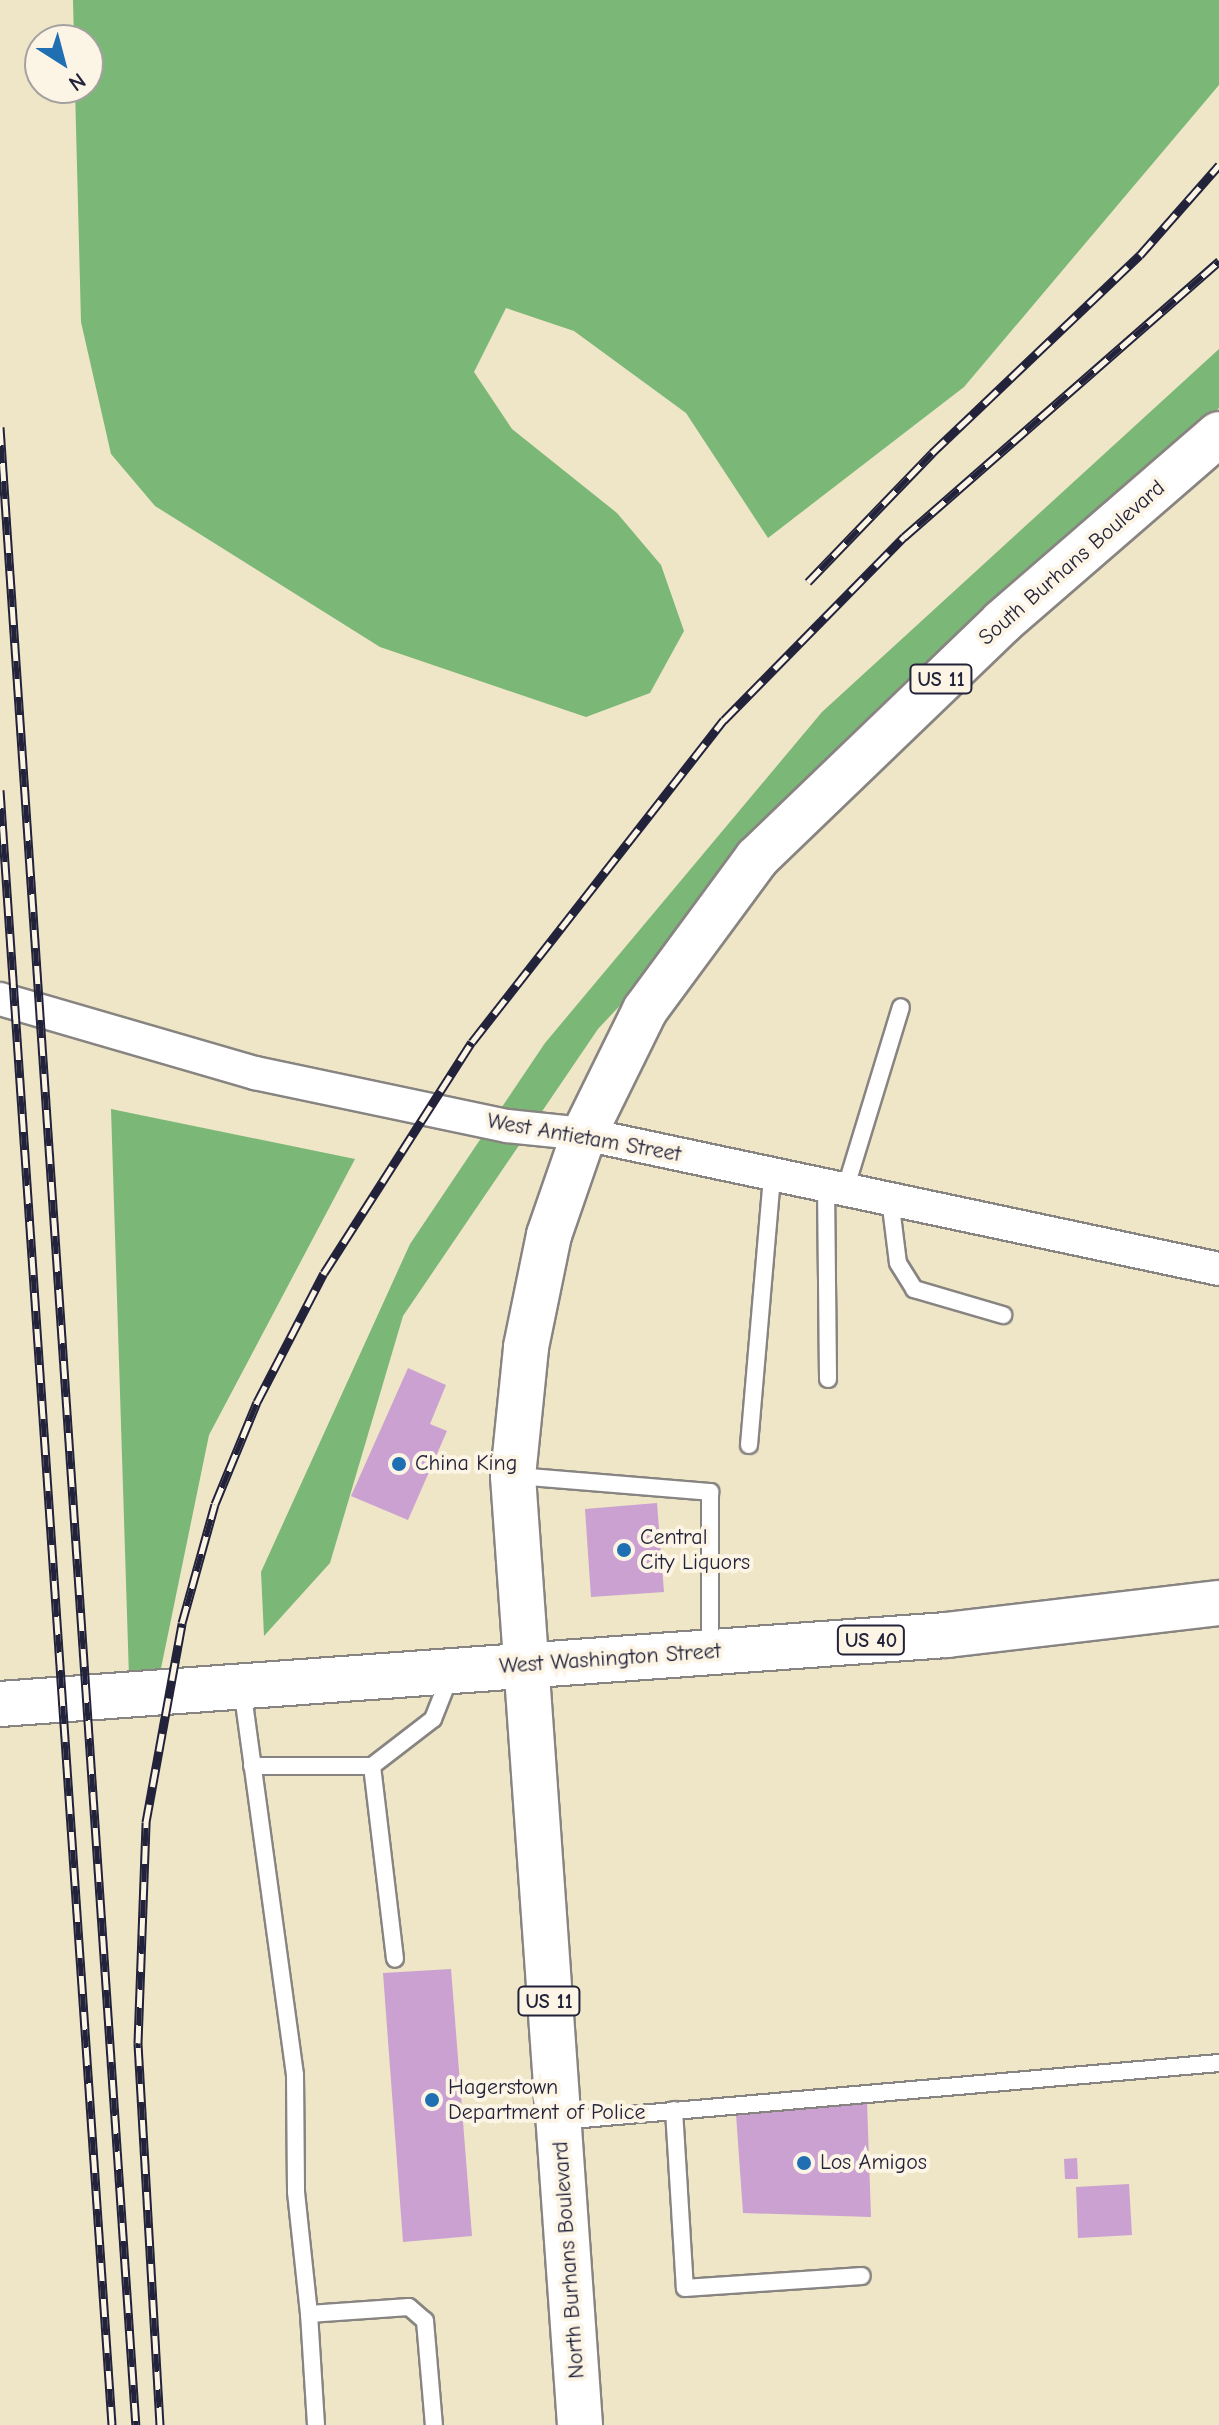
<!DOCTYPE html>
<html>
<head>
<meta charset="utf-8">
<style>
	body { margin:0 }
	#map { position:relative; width:1219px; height:2425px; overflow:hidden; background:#eee6c7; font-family:"Comic Neue",sans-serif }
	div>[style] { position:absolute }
	.forest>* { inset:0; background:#7bb776 }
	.building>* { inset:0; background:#caa1d0 }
	.roads { filter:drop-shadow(2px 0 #888481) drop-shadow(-2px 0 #888481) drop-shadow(0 2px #888481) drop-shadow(0 -2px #888481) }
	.lane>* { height:16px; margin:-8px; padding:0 8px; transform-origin:8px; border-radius:8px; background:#fff }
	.street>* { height:32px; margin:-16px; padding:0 16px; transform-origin:16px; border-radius:16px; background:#fff }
	.primary>* { height:44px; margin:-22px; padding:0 22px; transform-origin:22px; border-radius:22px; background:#fff }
	.rail>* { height:9px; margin-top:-4.5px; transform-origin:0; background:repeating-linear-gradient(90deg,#fcf5e5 0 18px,#22223b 0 36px); box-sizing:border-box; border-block:2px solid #22223b }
	.dots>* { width:22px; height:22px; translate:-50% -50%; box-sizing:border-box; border:4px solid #fcf5e5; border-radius:50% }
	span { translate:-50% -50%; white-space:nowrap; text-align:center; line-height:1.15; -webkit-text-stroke:8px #fcf5e5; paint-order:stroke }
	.shield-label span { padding:2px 6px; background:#fcf5e5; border:2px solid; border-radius:6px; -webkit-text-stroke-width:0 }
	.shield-label { font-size:20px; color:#22223b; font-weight:700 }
	.street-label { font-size:22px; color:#22223b }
	.poi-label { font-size:22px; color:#22223b }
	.left { translate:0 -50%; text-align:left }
	.north { position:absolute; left:24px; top:24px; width:80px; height:80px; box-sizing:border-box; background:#fcf5e5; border:2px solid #a5a1a1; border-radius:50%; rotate:144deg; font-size:22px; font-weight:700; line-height:32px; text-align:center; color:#22223b }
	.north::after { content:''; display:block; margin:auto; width:28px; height:36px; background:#1f6fb2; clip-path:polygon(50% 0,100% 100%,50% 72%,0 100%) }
</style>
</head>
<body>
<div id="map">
	<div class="forest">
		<i style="clip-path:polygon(73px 0,1219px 0,1219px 85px,964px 387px,768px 538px,686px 413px,574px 331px,506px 308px,474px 372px,512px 429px,617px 513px,661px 565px,684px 631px,650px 693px,586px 717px,380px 647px,155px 506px,111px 454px,81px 322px,75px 88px,88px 88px,88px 40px,74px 40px)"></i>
		<i style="clip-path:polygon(1219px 349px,1219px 408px,957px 646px,598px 1029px,403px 1316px,330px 1563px,264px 1636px,261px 1572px,410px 1244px,545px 1043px,822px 712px)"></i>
		<i style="clip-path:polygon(111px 1109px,355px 1159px,209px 1435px,159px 1678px,129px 1677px)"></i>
	</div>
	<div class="building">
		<i style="clip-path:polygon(408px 1368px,446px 1385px,430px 1424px,447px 1431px,408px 1520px,351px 1496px)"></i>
		<i style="clip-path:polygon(657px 1503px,664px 1592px,591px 1597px,585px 1509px)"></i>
		<i style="clip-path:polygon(451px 1969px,472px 2236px,403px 2242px,383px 1973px)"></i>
		<i style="clip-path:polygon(867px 2102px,871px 2217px,743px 2213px,736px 2114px)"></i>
		<i style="clip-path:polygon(1077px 2158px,1078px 2179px,1065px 2179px,1064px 2159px)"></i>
		<i style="clip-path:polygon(1129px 2184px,1132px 2235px,1078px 2238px,1076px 2187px)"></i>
	</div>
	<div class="roads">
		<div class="lane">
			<i style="left:826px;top:1185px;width:194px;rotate:89.4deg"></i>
			<i style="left:845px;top:1190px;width:191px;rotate:-73deg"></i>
			<i style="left:890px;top:1199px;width:64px;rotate:82.9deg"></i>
			<i style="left:898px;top:1263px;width:31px;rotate:58deg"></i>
			<i style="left:914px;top:1289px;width:93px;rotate:16.3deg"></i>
			<i style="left:749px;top:1445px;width:272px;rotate:-85.1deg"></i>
			<i style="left:516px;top:1476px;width:195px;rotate:4.7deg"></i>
			<i style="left:710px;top:1492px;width:158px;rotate:90deg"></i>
			<i style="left:242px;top:1688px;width:391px;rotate:82.2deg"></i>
			<i style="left:295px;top:2075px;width:117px;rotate:89.5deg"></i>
			<i style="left:296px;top:2192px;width:123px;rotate:83.9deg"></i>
			<i style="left:252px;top:1766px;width:120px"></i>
			<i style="left:372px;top:1766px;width:194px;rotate:83.2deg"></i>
			<i style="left:372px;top:1766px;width:77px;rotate:-37.6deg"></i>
			<i style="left:433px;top:1719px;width:46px;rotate:-68.4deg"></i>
			<i style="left:674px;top:2110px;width:178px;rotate:86.5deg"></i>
			<i style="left:685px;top:2288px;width:177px;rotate:-3.9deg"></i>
			<i style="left:560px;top:2121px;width:662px;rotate:-5.03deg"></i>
			<i style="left:316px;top:2425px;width:111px;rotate:-93.6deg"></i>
			<i style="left:309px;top:2314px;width:100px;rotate:-4deg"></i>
			<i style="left:409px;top:2307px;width:21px;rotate:41deg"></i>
			<i style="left:425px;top:2321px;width:104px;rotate:85.1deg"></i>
		</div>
		<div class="street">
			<i style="left:0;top:999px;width:266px;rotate:16.2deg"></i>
			<i style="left:255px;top:1073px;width:258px;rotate:11.9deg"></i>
			<i style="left:507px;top:1126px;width:77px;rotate:5.9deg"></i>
			<i style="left:584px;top:1134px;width:649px;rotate:12deg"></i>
		</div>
		<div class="primary">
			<i style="left:0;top:1704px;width:949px;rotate:-4.17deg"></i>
			<i style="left:946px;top:1635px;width:275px;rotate:-6.7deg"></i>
			<i style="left:580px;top:2425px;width:951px;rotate:-94.04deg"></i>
			<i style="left:513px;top:1476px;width:130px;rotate:-84.2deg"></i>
			<i style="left:526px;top:1347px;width:114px;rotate:-78.4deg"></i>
			<i style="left:549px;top:1235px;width:107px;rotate:-70.9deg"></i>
			<i style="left:584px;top:1134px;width:138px;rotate:-63.8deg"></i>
			<i style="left:645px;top:1010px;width:189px;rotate:-53.6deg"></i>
			<i style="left:757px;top:858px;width:340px;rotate:-43.9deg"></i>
			<i style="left:1002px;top:622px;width:287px;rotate:-40.9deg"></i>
		</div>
	</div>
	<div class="rail">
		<i style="left:0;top:427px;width:2003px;rotate:86.11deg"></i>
		<i style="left:808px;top:582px;width:179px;rotate:-46.1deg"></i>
		<i style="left:932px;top:453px;width:287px;rotate:-43.6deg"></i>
		<i style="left:1140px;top:255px;width:120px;rotate:-48.7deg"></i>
		<i style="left:0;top:790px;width:1639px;rotate:86.08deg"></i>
		<i style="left:160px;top:2425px;width:383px;rotate:-93.3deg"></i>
		<i style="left:138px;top:2043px;width:221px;rotate:-87.9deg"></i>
		<i style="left:146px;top:1822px;width:202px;rotate:-79.7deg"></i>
		<i style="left:182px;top:1623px;width:123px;rotate:-74.5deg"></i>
		<i style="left:215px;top:1504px;width:110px;rotate:-67.6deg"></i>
		<i style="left:257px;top:1402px;width:145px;rotate:-62.6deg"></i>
		<i style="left:324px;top:1273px;width:274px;rotate:-57.4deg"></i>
		<i style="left:472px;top:1042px;width:409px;rotate:-52deg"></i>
		<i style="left:724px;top:720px;width:257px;rotate:-45.5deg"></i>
		<i style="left:904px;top:537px;width:419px;rotate:-41.2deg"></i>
	</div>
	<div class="dots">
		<i style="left:399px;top:1464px;background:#1f6fb2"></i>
		<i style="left:624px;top:1550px;background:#1f6fb2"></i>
		<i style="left:432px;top:2100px;background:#1f6fb2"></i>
		<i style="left:804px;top:2163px;background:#1f6fb2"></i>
	</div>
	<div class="shield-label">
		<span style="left:941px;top:679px">US 11</span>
		<span style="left:871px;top:1640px">US 40</span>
		<span style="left:549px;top:2001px">US 11</span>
	</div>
	<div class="street-label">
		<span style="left:1072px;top:563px;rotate:-41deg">South Burhans Boulevard</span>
		<span style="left:584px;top:1138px;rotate:10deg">West Antietam Street</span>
		<span style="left:610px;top:1659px;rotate:-4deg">West Washington Street</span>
		<span style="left:569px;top:2260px;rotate:-94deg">North Burhans Boulevard</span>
	</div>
	<div class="poi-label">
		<span class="left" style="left:415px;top:1464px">China King</span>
		<span class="left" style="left:640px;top:1550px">Central<br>City Liquors</span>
		<span class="left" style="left:448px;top:2100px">Hagerstown<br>Department of Police</span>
		<span class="left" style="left:820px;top:2163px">Los Amigos</span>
	</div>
	<div class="north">N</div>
</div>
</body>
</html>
